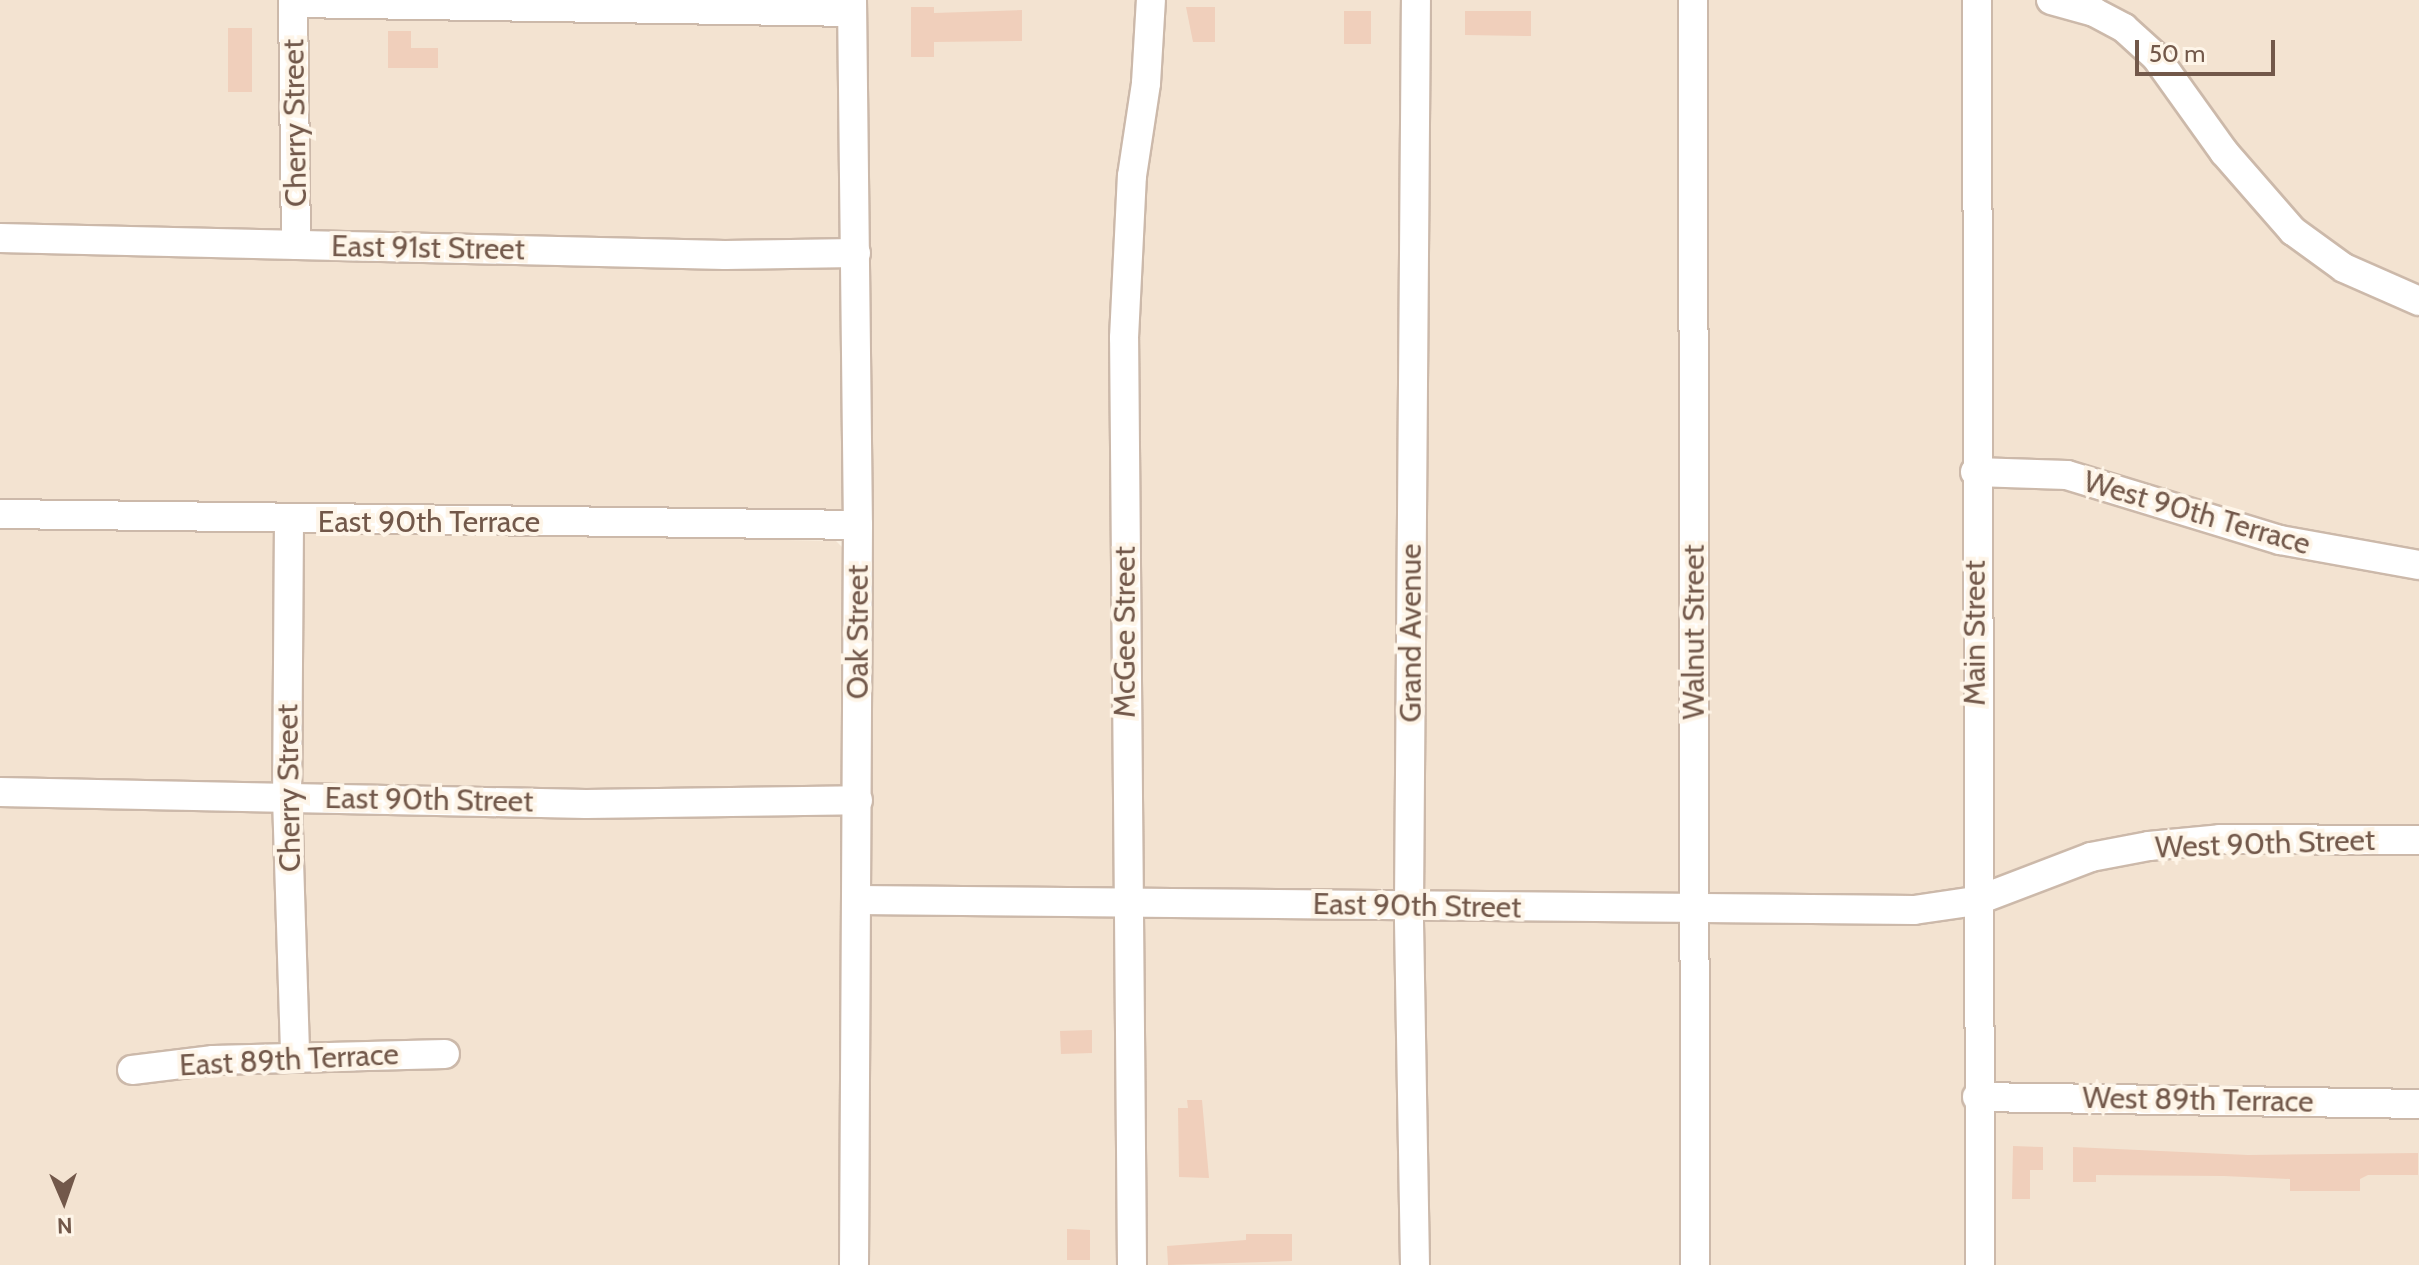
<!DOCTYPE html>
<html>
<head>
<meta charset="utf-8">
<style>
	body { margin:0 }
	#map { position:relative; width:2419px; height:1265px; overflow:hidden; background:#fbf1e2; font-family:Cabin,sans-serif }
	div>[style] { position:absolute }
	.residential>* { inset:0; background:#f3e3d1 }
	.building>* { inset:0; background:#f0cfbb }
	.roads { filter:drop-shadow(2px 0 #ccb9aa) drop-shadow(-2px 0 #ccb9aa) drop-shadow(0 2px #ccb9aa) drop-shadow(0 -2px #ccb9aa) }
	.minor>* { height:28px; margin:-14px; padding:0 14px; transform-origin:14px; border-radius:14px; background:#fff }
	span { translate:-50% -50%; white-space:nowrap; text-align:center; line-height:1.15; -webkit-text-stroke:8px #fef5e8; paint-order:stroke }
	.street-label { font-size:30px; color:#72584a }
	.north { position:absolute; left:24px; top:1161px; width:80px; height:80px; -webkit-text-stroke:6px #fef5e8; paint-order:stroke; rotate:178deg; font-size:22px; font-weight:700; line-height:32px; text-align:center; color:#72584a }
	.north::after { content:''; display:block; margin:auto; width:28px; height:36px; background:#72584a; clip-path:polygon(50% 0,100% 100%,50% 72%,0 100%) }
	.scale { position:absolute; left:2135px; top:40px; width:140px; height:36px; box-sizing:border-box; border:4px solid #72584a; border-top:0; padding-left:10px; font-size:24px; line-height:28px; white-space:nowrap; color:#72584a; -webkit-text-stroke:6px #fef5e8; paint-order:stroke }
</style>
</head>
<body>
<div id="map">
	<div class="residential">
		<i style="clip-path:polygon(0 0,843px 0,847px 512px,0 504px)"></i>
		<i style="clip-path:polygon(865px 0,1967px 0,1968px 1265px,865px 1265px)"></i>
		<i style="clip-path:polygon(1988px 0,2419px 0,2419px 1265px,1989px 1265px)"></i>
		<i style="clip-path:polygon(0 525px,836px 541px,845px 550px,844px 1265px,0 1265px)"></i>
	</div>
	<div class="building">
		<i style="clip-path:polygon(911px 7px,934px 7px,934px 13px,1022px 10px,1022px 41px,934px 42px,934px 57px,911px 57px)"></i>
		<i style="clip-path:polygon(1186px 7px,1215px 7px,1215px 42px,1193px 42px)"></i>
		<i style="clip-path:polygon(1344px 11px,1371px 11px,1371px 44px,1344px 44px)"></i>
		<i style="clip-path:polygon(1465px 11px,1531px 11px,1531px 36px,1465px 35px)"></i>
		<i style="clip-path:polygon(228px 28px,252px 28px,252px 92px,228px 92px)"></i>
		<i style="clip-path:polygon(388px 31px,411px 31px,411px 48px,438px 48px,438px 68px,388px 68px)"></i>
		<i style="clip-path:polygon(1092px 1030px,1092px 1053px,1061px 1054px,1060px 1031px)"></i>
		<i style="clip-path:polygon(1187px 1100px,1202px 1100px,1209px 1178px,1179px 1177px,1178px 1108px,1188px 1108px)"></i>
		<i style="clip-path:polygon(2013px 1146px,2043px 1147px,2043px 1170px,2030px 1170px,2030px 1199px,2012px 1199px)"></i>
		<i style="clip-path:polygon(2073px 1147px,2248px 1155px,2418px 1153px,2418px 1175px,2368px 1175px,2360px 1179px,2360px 1191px,2290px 1191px,2290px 1179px,2224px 1176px,2096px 1175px,2096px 1182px,2073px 1182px)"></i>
		<i style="clip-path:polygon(1067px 1229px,1090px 1230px,1090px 1260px,1067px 1260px)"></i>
		<i style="clip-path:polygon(1246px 1234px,1292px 1234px,1292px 1261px,1168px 1265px,1167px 1246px,1246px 1240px)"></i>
	</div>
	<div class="roads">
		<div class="minor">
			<i style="left:293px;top:0;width:245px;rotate:89.3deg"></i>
			<i style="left:852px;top:0;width:525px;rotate:89.35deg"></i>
			<i style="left:858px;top:525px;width:740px;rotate:90.31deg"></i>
			<i style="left:1693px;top:0;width:1265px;rotate:89.91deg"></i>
			<i style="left:1977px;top:0;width:1265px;rotate:89.86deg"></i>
			<i style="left:2051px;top:0;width:45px;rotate:15.6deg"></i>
			<i style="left:2094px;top:12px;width:34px;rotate:28deg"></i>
			<i style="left:2124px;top:28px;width:43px;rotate:42.2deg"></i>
			<i style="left:2156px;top:57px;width:117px;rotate:54.4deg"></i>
			<i style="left:2224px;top:152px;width:105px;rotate:48.9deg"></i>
			<i style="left:2293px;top:231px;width:63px;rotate:36deg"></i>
			<i style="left:2344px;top:268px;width:82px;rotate:23.7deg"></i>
			<i style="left:294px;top:3px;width:558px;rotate:0.92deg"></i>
			<i style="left:0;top:238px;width:725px;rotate:1.34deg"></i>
			<i style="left:725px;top:255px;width:131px;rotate:-0.9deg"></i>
			<i style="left:1975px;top:472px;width:92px;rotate:1.9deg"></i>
			<i style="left:2067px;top:475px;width:223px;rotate:17deg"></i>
			<i style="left:2280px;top:540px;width:141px;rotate:10.2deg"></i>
			<i style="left:0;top:514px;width:858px;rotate:0.73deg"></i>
			<i style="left:289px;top:521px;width:276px;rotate:90.4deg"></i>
			<i style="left:287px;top:797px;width:258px;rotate:88.2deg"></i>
			<i style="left:0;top:792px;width:586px;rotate:1.17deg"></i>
			<i style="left:586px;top:804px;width:272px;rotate:-0.8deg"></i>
			<i style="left:858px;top:900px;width:1056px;rotate:0.54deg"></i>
			<i style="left:1914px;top:910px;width:63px;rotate:-8.3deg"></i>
			<i style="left:1976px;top:901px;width:123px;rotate:-20.9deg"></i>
			<i style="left:2091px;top:857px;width:59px;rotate:-10.7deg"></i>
			<i style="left:2149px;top:846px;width:71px;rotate:-5.6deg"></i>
			<i style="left:2220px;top:839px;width:199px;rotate:0.3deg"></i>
			<i style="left:132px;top:1070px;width:82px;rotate:-7deg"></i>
			<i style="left:213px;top:1060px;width:232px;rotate:-1.5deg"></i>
			<i style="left:1977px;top:1097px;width:442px;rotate:0.9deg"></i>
			<i style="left:1132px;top:1265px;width:927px;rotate:-90.49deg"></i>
			<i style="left:1124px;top:338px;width:162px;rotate:-87.2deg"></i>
			<i style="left:1132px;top:176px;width:94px;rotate:-81.4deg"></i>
			<i style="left:1146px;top:83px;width:83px;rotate:-86.6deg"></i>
			<i style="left:1415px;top:1265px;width:360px;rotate:-91deg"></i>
			<i style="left:1409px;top:905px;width:905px;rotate:-89.56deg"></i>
		</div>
	</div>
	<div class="street-label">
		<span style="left:295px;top:123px;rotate:-91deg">Cherry Street</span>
		<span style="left:428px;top:248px;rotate:1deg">East 91st Street</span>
		<span style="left:2197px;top:513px;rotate:16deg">West 90th Terrace</span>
		<span style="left:429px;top:522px">East 90th Terrace</span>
		<span style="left:858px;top:632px;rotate:-90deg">Oak Street</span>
		<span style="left:1125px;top:632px;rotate:-90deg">McGee Street</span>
		<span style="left:1694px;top:632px;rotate:-90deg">Walnut Street</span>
		<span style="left:1411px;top:633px;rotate:-90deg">Grand Avenue</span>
		<span style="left:1975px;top:633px;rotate:-90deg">Main Street</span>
		<span style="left:289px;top:788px;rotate:-91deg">Cherry Street</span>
		<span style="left:429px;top:800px;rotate:1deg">East 90th Street</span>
		<span style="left:2265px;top:844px;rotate:-2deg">West 90th Street</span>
		<span style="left:1417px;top:906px;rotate:1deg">East 90th Street</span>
		<span style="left:289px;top:1060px;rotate:-3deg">East 89th Terrace</span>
		<span style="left:2198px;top:1100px;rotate:1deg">West 89th Terrace</span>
	</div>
	<div class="north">N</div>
	<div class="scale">50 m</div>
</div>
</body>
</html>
